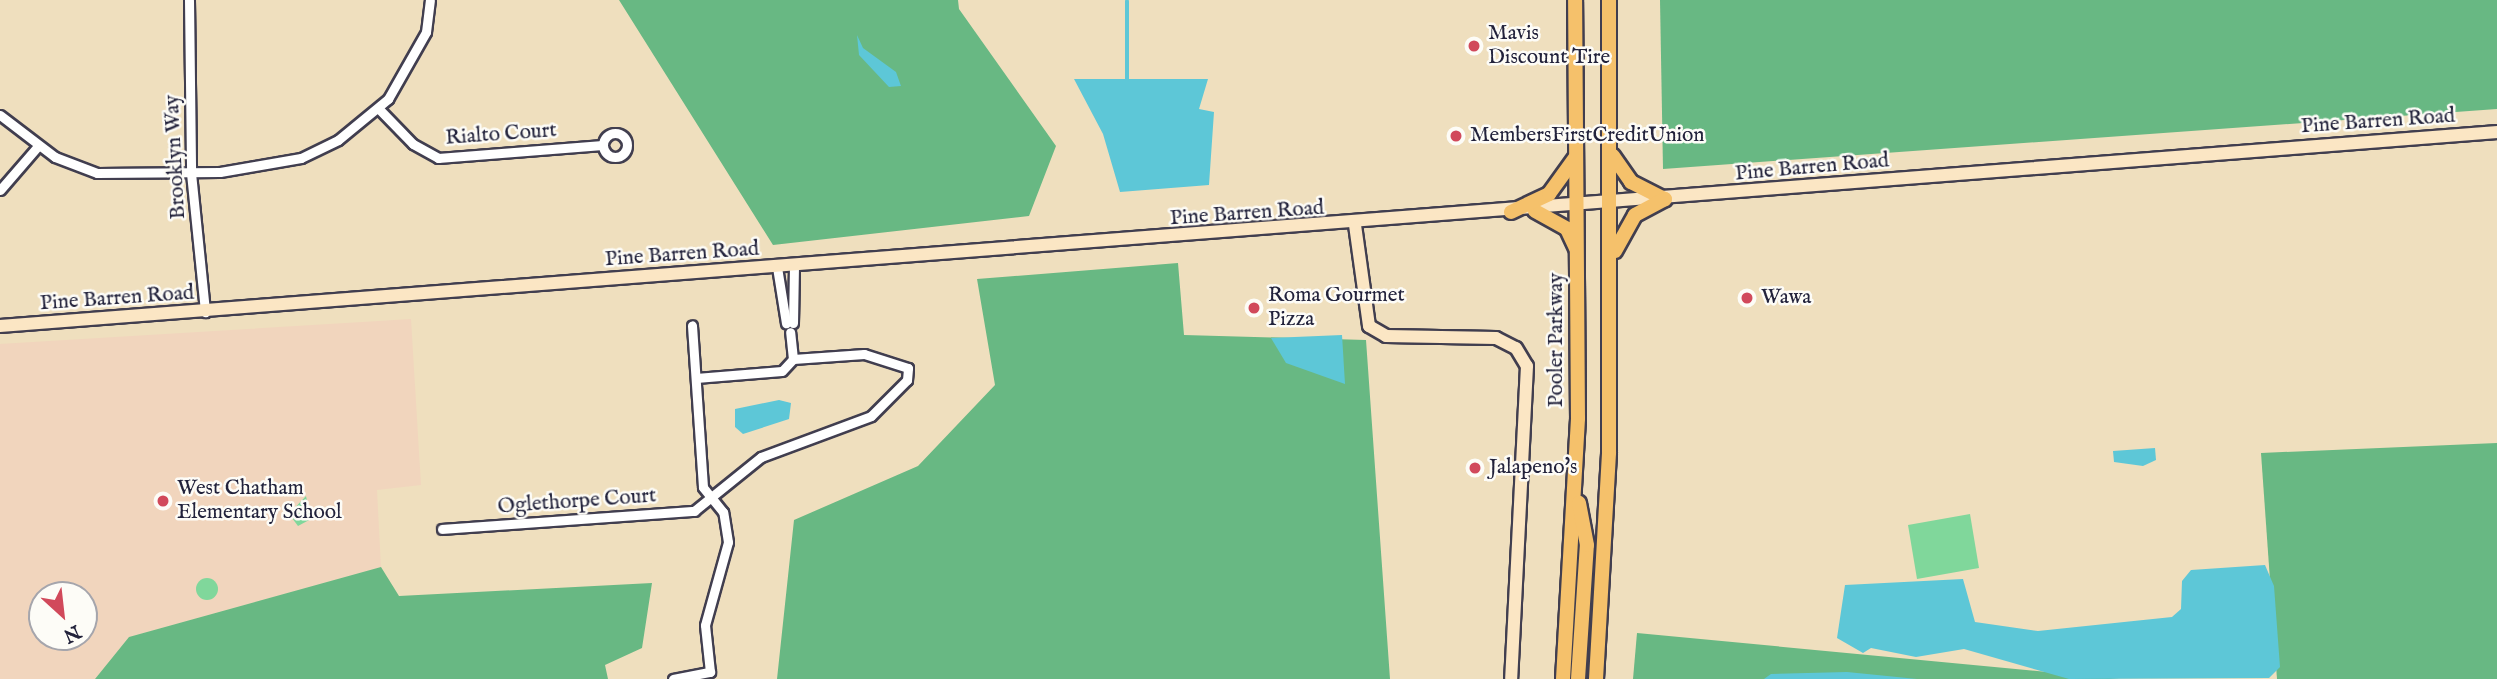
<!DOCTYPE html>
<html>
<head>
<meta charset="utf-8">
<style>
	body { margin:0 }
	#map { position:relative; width:2497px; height:679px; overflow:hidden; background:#efdfbe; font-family:"IM FELL English",serif }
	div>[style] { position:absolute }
	.built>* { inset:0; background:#f1d5bd }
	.green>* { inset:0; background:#80d79b }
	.round { border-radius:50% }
	.forest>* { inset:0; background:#68b883 }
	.water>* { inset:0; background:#5dc7d7 }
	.stream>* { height:3.5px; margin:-1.75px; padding:0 1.75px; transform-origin:1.75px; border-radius:1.75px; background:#5dc7d7 }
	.roads { filter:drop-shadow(2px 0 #413e4f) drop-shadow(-2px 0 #413e4f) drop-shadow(0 2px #413e4f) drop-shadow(0 -2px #413e4f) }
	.street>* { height:9px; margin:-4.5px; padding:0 4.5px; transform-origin:4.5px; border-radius:4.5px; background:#fff }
	.street>.ring { margin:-4.5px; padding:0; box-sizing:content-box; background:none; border:9px solid #fff; border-radius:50% }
	.secondary>* { height:12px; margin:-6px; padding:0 6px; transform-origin:6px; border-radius:6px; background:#fbe6c4 }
	.primary>* { height:14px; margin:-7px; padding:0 7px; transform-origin:7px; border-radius:7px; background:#f5c16b }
	.dots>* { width:19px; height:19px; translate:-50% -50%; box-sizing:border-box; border:4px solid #fdfcf7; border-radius:50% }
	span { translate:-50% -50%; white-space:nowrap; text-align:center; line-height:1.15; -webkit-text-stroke:5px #fdfcf7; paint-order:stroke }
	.poi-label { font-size:21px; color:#22223b }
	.left { translate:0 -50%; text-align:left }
	.street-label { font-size:21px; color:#22223b }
	.north { position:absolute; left:28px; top:581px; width:70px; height:70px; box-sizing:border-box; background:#fdfcf7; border:2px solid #a5a5ac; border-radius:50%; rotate:153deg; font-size:19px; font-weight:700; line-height:28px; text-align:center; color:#22223b }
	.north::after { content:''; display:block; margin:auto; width:24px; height:32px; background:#d1495b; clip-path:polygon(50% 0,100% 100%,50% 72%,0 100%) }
</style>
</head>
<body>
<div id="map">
	<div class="built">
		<i style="clip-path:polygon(evenodd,411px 319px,421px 485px,377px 490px,381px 567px,129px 637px,95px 679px,0 679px,0 344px,411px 319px,42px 595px,84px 595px,84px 637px,42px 637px,42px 595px)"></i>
	</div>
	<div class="green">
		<i style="clip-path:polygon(306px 496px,311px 519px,298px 526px,289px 514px)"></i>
		<i style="clip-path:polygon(1970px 514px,1979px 568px,1917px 579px,1908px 525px)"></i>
		<i class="round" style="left:196px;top:578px;width:22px;height:22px"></i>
	</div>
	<div class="forest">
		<i style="clip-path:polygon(619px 0,958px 0,959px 9px,1056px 146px,1029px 216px,773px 245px)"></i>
		<i style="clip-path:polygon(1660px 0,2497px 0,2497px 109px,1663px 169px)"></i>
		<i style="clip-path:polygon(1178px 263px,1184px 335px,1366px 340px,1390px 679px,777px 679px,794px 520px,918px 466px,995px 385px,977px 279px)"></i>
		<i style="clip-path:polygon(2497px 443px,2497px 679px,2277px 679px,2261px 453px)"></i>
		<i style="clip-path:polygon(381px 567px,399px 596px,652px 583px,642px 648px,605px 665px,608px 679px,95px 679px,129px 637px)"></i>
		<i style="clip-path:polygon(1637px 633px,2120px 679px,1633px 679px)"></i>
	</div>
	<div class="water">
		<i style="clip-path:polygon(857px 35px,863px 48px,896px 72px,901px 86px,889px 87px,859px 55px)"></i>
		<i style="clip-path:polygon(1074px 79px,1208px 79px,1199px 109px,1214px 112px,1209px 185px,1120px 192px,1103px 134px)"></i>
		<i style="clip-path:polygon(1342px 335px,1345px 384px,1286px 363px,1271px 338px)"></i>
		<i style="clip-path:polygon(779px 400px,791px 403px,789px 419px,743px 434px,735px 427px,735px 409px)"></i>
		<i style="clip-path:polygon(2155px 448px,2156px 460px,2143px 466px,2114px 462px,2113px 451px)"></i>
		<i style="clip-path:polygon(2265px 565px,2274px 586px,2280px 667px,2269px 678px,2069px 679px,1964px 649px,1916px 657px,1871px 648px,1863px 653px,1837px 638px,1845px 585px,1963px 579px,1975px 622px,2038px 631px,2172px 617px,2181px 609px,2182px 581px,2191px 570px)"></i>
		<i style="clip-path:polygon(1847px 672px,1917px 679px,1764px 679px,1771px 674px)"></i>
	</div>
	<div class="stream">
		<i style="left:1127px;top:79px;width:77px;rotate:-90deg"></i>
	</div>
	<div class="roads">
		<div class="street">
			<i style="left:189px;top:0;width:173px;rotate:89.3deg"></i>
			<i style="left:191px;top:173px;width:140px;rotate:84.2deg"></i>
			<i style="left:378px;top:108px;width:50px;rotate:45.8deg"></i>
			<i style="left:413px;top:144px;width:29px;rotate:29deg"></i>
			<i style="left:438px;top:158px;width:165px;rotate:-4.5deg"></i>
			<i style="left:0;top:115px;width:69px;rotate:37.4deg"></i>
			<i style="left:55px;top:157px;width:45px;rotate:20.9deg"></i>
			<i style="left:97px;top:173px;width:123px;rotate:-0.5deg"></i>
			<i style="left:220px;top:172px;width:82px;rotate:-9.8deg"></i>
			<i style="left:301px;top:158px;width:41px;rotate:-25.9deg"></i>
			<i style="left:338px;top:140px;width:65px;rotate:-39.4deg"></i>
			<i style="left:388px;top:99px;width:77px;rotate:-60.4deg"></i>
			<i style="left:426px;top:32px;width:32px;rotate:-83deg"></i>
			<i class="ring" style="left:603px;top:133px;width:15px;height:15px"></i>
			<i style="left:0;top:190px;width:58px;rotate:-49.2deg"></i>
			<i style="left:777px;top:267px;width:57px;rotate:80.9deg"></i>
			<i style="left:793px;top:323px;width:57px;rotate:-89deg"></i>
			<i style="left:696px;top:378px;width:86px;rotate:-4.7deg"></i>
			<i style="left:782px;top:371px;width:16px;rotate:-47deg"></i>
			<i style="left:793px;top:359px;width:27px;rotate:-96deg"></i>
			<i style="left:442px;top:529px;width:253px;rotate:-4.1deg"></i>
			<i style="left:694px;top:511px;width:86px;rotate:-38.9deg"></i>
			<i style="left:761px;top:457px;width:117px;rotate:-20.4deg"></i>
			<i style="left:871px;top:416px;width:51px;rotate:-45deg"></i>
			<i style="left:907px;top:380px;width:12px;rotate:-85deg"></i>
			<i style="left:908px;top:368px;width:46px;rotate:-162.3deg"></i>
			<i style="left:864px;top:354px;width:71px;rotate:176deg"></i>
			<i style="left:673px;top:679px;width:38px;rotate:-11deg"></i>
			<i style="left:710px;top:672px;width:47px;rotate:-96.1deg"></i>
			<i style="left:705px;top:625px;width:86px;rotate:-74.5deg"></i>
			<i style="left:728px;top:542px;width:30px;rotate:-99deg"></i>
			<i style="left:723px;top:512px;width:32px;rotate:-129deg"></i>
			<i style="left:703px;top:487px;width:162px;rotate:-93.9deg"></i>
		</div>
		<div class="secondary">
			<i style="left:1355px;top:225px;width:102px;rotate:82.1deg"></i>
			<i style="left:1369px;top:326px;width:20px;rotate:30deg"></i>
			<i style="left:1386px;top:336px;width:110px;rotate:1deg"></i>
			<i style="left:1496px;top:338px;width:22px;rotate:27deg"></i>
			<i style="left:1516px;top:348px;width:21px;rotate:59deg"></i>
			<i style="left:1527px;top:366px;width:313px;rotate:92.9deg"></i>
			<i style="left:0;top:326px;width:2505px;rotate:-4.44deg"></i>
		</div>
		<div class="primary">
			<i style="left:1613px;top:156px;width:32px;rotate:55deg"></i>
			<i style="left:1631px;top:182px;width:38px;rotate:27deg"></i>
			<i style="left:1535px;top:211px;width:37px;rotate:29deg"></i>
			<i style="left:1567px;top:229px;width:21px;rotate:65deg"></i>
			<i style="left:1511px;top:212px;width:42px;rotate:-25.3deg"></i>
			<i style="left:1549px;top:194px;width:44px;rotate:-54.2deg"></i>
			<i style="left:1615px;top:251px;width:41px;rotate:-60.9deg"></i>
			<i style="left:1635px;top:215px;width:34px;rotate:-28deg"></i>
			<i style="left:1563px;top:679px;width:261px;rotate:-86.7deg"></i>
			<i style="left:1578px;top:418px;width:418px;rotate:-90.4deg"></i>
			<i style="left:1578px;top:679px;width:134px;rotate:-86.2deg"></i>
			<i style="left:1587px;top:545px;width:43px;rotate:-100.8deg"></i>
			<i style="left:1596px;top:679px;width:227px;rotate:-86.7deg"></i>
			<i style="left:1609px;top:452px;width:452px;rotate:-90deg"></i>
		</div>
	</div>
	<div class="dots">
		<i style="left:1474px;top:46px;background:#d1495b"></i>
		<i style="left:1456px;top:136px;background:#d1495b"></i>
		<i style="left:1747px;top:298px;background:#d1495b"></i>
		<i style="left:1254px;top:308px;background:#d1495b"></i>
		<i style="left:1475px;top:468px;background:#d1495b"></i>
		<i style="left:163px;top:501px;background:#d1495b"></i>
	</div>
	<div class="poi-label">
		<span class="left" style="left:1488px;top:46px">Mavis<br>Discount Tire</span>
		<span class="left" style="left:1470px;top:136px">MembersFirstCreditUnion</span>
		<span class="left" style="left:1268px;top:308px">Roma Gourmet<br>Pizza</span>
		<span class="left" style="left:1761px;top:298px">Wawa</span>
		<span class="left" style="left:1489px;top:468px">Jalapeno's</span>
		<span class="left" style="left:177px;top:501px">West Chatham<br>Elementary School</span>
	</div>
	<div class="street-label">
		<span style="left:2378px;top:122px;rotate:-4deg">Pine Barren Road</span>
		<span style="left:501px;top:135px;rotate:-4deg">Rialto Court</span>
		<span style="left:176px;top:157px;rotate:-93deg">Brooklyn Way</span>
		<span style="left:1812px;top:168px;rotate:-5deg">Pine Barren Road</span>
		<span style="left:1247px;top:214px;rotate:-4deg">Pine Barren Road</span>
		<span style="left:682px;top:255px;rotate:-4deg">Pine Barren Road</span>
		<span style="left:117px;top:299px;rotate:-4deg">Pine Barren Road</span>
		<span style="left:1557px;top:340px;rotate:-90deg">Pooler Parkway</span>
		<span style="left:577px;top:502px;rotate:-4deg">Oglethorpe Court</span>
	</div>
	<div class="north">N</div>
</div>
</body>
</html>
